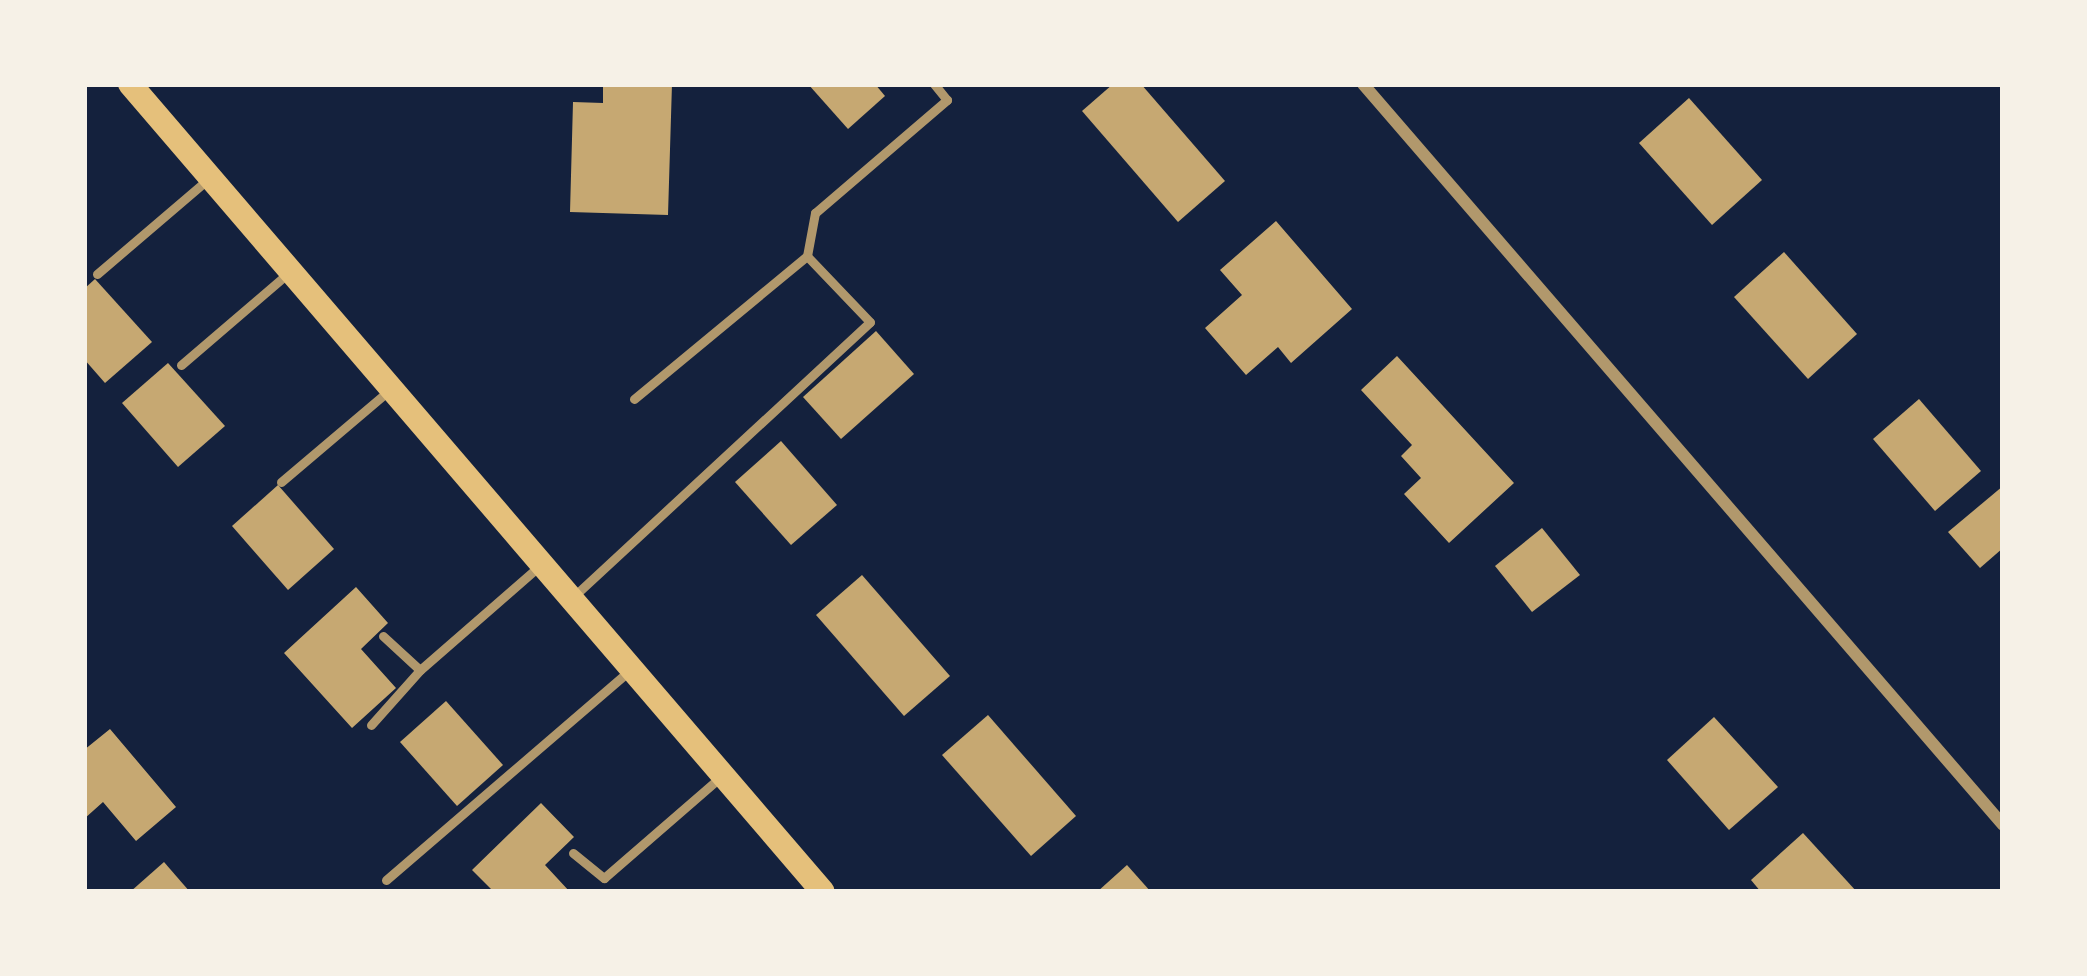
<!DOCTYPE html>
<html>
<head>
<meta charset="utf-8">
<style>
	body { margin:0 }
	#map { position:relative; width:2087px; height:976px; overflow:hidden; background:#14213d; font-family:"Playfair Display",serif }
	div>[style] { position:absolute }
	.building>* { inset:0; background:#c6a872 }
	.service>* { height:9px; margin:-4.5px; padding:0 4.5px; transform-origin:4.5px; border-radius:4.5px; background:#b1986c }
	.minor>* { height:12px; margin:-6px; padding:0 6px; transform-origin:6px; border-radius:6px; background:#b1986c }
	.secondary>* { height:24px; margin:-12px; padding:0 12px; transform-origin:12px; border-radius:12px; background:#e5c07b }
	span { translate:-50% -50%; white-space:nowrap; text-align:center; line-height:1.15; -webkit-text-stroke:12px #f6f1e7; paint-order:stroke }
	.frame { position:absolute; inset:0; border:87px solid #f6f1e7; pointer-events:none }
</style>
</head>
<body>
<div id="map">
	<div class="building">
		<i style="clip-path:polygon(603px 84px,672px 84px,668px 215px,570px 212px,573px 102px,603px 103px)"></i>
		<i style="clip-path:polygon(808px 84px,875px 84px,885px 96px,848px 129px)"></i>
		<i style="clip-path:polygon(1113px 84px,1141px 84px,1225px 181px,1178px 222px,1082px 111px)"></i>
		<i style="clip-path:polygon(1689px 98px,1762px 180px,1712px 225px,1639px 143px)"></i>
		<i style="clip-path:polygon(1276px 221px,1352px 309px,1291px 363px,1278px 347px,1246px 375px,1205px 328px,1242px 295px,1220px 270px)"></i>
		<i style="clip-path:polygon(1784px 252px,1857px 334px,1808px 379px,1734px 297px)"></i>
		<i style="clip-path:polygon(95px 279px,152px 342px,105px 383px,84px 359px,84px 289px)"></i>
		<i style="clip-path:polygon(876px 331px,914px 374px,841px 439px,803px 397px)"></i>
		<i style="clip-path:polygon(1397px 356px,1514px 483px,1449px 543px,1404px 494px,1421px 478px,1401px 456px,1412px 445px,1361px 390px)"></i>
		<i style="clip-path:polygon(168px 363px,225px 426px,178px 467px,122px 403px)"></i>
		<i style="clip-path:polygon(1919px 399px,1981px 471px,1935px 511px,1873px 439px)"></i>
		<i style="clip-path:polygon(781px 441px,837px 505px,791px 545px,735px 482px)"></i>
		<i style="clip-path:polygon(278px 485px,334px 549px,288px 590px,232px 526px)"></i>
		<i style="clip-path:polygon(2003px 486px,2003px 548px,1980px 568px,1948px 532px)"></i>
		<i style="clip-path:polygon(1542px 528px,1580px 575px,1532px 612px,1495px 566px)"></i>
		<i style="clip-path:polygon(862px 575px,950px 676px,904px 716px,816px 615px)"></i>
		<i style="clip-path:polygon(356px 587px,388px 623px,361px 649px,396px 688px,352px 728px,284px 653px)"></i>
		<i style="clip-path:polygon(446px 701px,503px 765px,457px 806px,400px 742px)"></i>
		<i style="clip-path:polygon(988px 715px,1076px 816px,1031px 856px,942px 755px)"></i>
		<i style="clip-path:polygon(1714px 717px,1778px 787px,1729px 830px,1667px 760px)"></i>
		<i style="clip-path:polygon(110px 729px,176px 807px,136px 841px,103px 802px,84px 819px,84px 750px)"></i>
		<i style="clip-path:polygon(541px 803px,574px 837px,545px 865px,570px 892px,494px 892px,472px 870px)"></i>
		<i style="clip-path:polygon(1803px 833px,1857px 892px,1761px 892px,1751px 880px)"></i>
		<i style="clip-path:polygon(164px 862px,190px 892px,130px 892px)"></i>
		<i style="clip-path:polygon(1127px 865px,1151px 892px,1097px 892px)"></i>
	</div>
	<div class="service">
		<i style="left:97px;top:274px;width:143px;rotate:-40.5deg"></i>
		<i style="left:181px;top:365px;width:140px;rotate:-40.6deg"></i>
		<i style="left:634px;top:399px;width:224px;rotate:-39.6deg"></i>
		<i style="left:807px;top:256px;width:44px;rotate:-79.5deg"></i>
		<i style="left:815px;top:213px;width:174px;rotate:-40.6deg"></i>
		<i style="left:947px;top:100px;width:21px;rotate:-129deg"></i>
		<i style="left:281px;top:482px;width:139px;rotate:-40.3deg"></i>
		<i style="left:572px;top:598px;width:406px;rotate:-42.8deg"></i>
		<i style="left:870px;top:322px;width:91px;rotate:-133.7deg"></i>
		<i style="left:383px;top:636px;width:50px;rotate:42.6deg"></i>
		<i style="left:371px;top:725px;width:74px;rotate:-48.3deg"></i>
		<i style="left:420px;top:670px;width:157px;rotate:-41.1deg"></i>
		<i style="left:573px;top:853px;width:40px;rotate:39deg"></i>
		<i style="left:604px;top:878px;width:157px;rotate:-40.9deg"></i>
		<i style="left:386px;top:880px;width:319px;rotate:-40.7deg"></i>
	</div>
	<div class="minor">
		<i style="left:1363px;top:84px;width:979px;rotate:49.18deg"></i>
	</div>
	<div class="secondary">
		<i style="left:130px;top:84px;width:1064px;rotate:49.38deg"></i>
	</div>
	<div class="frame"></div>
</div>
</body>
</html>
